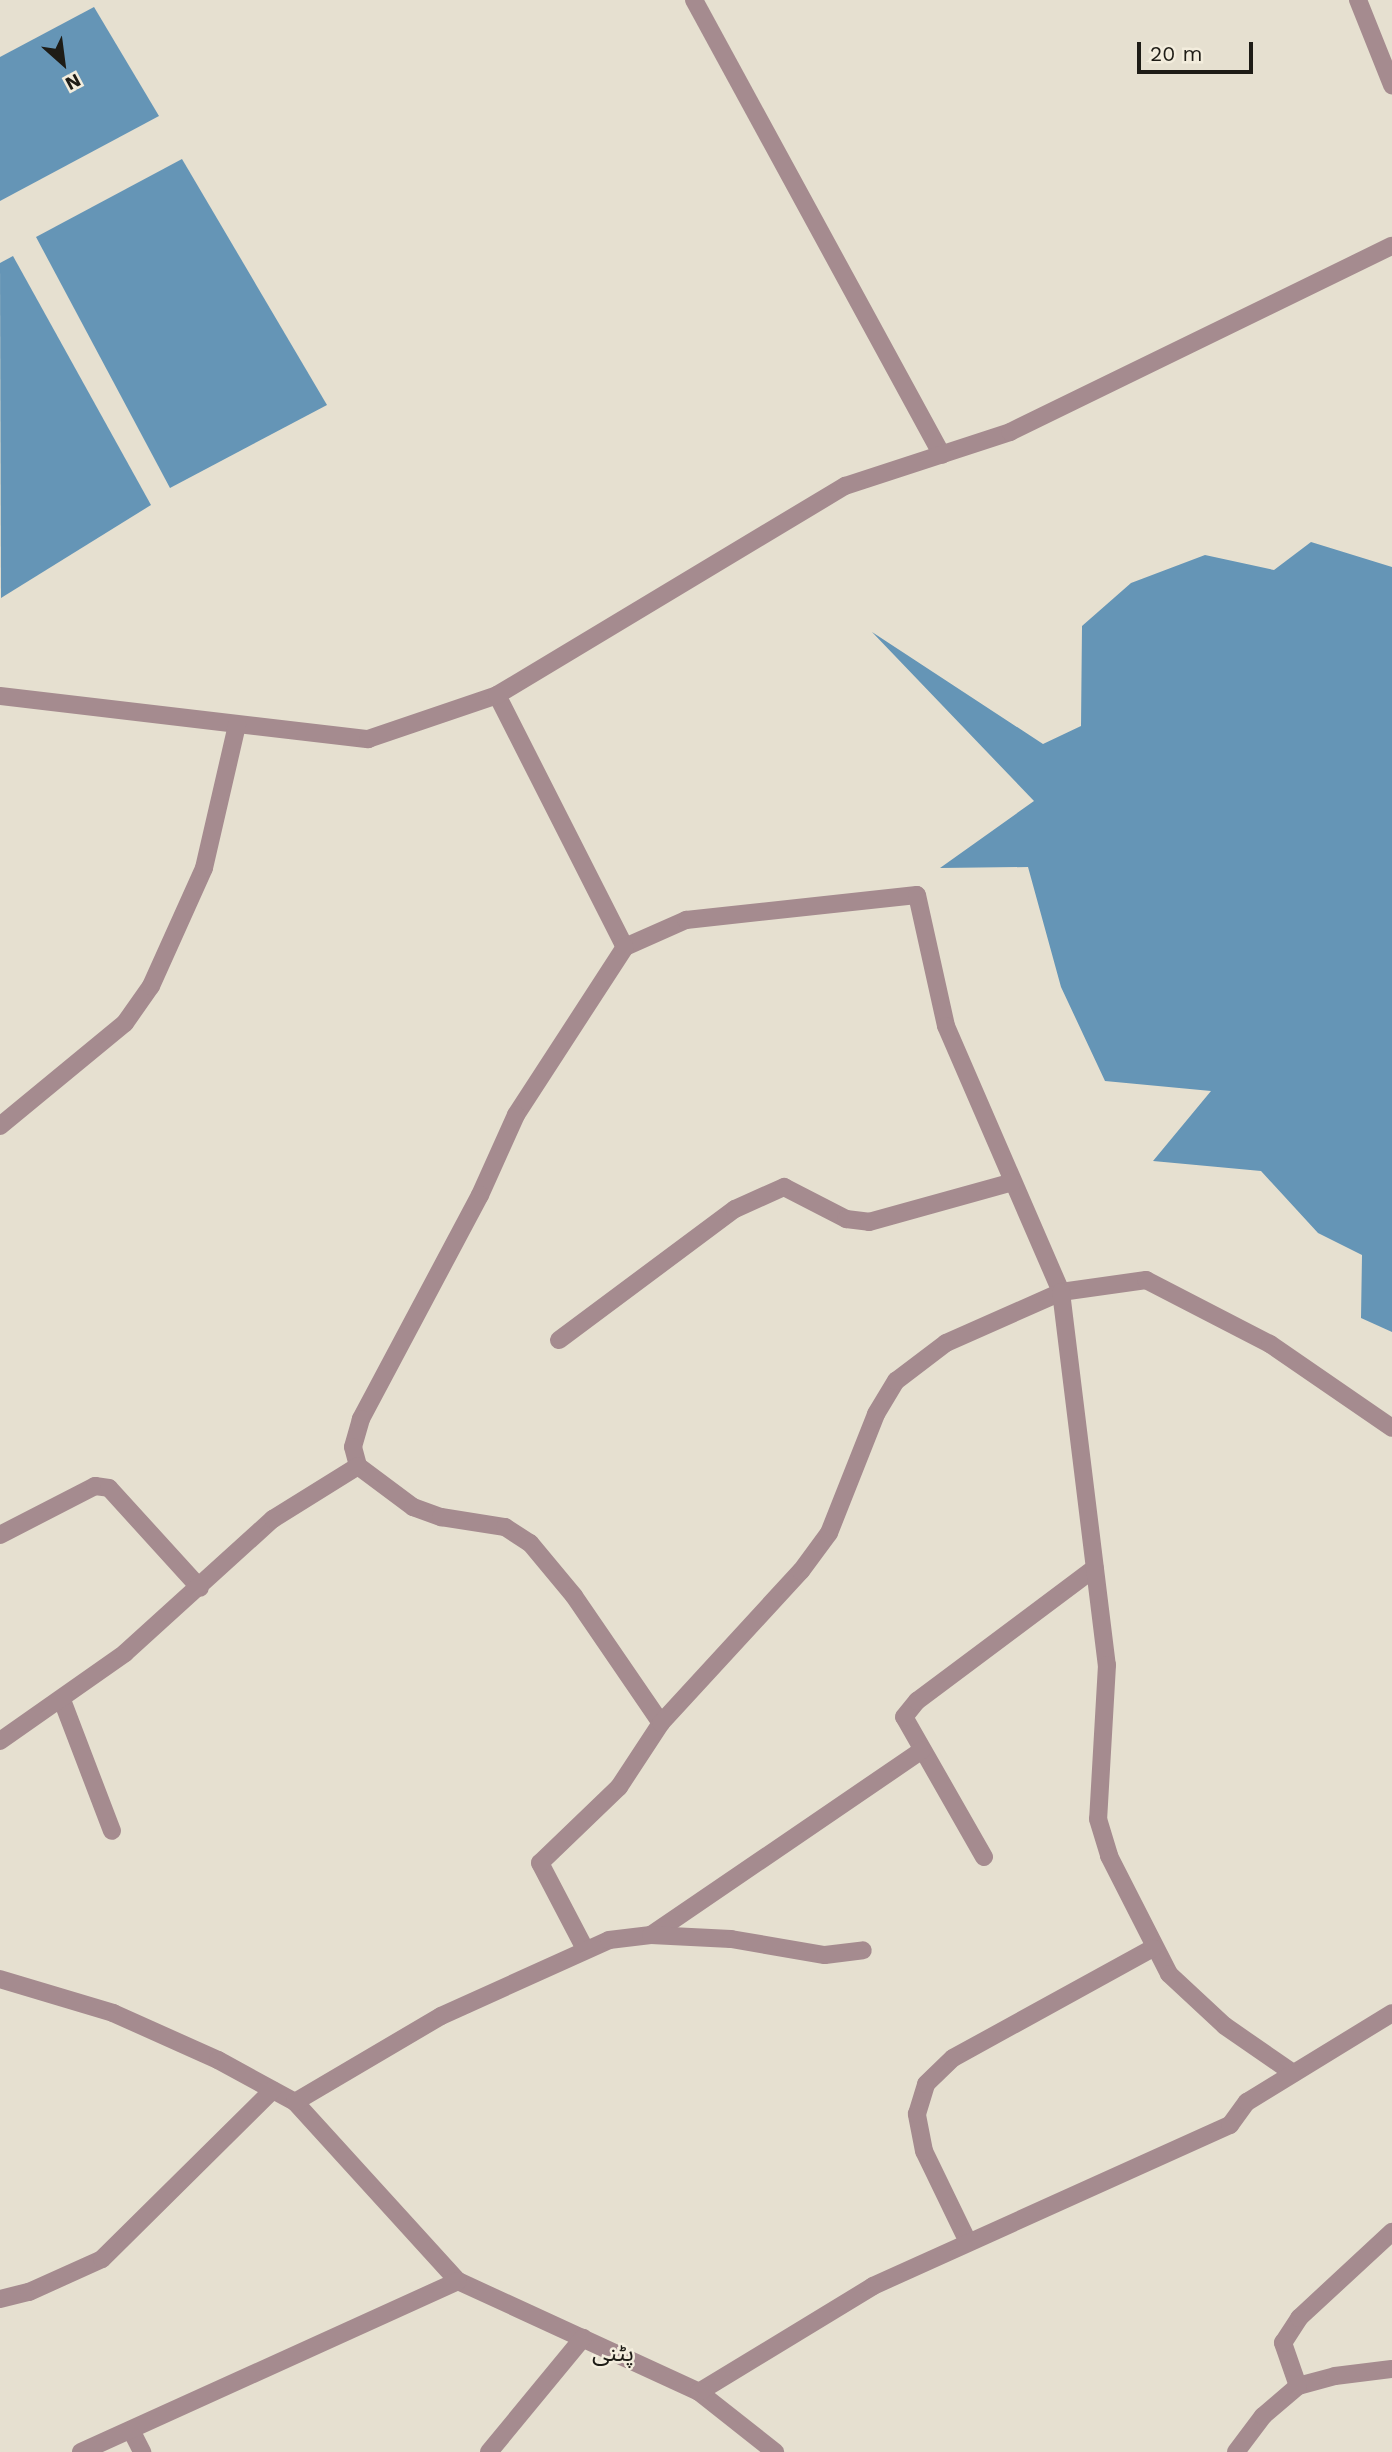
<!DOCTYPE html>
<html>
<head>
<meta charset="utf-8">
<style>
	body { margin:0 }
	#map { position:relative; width:1392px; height:2452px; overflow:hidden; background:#e6e0d0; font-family:"Work Sans","Noto Sans Arabic",sans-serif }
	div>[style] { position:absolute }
	.water>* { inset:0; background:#6595b6 }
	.street>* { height:18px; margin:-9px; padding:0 9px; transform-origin:9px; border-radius:9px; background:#a58b8f }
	span { translate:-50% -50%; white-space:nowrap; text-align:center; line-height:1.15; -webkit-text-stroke:5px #f3eddd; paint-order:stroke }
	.quarter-label { font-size:24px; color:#1e1c16 }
	.north { position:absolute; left:28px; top:28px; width:70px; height:70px; -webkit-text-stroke:5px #f3eddd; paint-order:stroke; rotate:152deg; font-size:19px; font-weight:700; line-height:28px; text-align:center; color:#1e1c16 }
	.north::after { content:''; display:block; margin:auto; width:24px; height:32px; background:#1e1c16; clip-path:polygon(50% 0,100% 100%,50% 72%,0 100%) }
	.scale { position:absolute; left:1137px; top:42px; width:116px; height:32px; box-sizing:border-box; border:4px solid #1e1c16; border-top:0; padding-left:9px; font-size:21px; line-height:24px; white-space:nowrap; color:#1e1c16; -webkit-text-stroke:5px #f3eddd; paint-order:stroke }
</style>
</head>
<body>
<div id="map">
	<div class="water">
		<i style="clip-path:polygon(94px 7px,159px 116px,0 201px,0 57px)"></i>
		<i style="clip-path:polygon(182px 159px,327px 405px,170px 488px,36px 237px)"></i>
		<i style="clip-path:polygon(13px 256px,151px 505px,1px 598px,0 263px)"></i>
		<i style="clip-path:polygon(1311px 542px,1392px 567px,1392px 1332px,1361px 1318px,1362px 1255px,1318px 1233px,1261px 1171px,1153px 1161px,1211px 1091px,1105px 1081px,1061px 987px,1028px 867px,940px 868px,1034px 801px,872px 632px,1043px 744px,1081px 726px,1082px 626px,1131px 583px,1205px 555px,1274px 570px)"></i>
	</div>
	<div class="street">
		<i style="left:694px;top:0;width:518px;rotate:61.41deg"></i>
		<i style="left:1358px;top:0;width:92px;rotate:68.2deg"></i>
		<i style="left:497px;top:695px;width:283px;rotate:63.1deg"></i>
		<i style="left:625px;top:947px;width:67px;rotate:-23.9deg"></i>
		<i style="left:686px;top:920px;width:232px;rotate:-6.2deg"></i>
		<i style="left:917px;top:895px;width:134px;rotate:77.5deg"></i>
		<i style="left:946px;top:1026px;width:290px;rotate:66.6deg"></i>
		<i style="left:1061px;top:1292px;width:86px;rotate:-8deg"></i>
		<i style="left:1146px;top:1280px;width:140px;rotate:27.3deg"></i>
		<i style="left:1270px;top:1344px;width:148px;rotate:34.5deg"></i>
		<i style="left:0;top:696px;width:371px;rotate:6.7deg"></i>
		<i style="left:368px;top:739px;width:136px;rotate:-18.8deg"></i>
		<i style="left:497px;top:695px;width:406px;rotate:-31deg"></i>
		<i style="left:845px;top:486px;width:174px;rotate:-18.1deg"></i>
		<i style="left:1010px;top:432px;width:425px;rotate:-26deg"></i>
		<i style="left:625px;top:947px;width:200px;rotate:123deg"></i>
		<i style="left:516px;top:1115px;width:88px;rotate:114.2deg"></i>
		<i style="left:480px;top:1195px;width:254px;rotate:118deg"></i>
		<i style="left:361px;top:1419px;width:29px;rotate:106deg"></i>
		<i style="left:353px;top:1447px;width:20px;rotate:75deg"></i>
		<i style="left:358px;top:1466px;width:69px;rotate:36.7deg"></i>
		<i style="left:413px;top:1507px;width:30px;rotate:20deg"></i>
		<i style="left:441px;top:1517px;width:65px;rotate:8.9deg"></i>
		<i style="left:505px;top:1527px;width:30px;rotate:33deg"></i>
		<i style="left:530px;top:1543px;width:69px;rotate:50.3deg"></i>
		<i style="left:574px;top:1596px;width:154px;rotate:55.6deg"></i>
		<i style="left:0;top:1126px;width:162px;rotate:-39.5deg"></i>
		<i style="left:125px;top:1023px;width:45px;rotate:-54.9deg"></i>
		<i style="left:151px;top:986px;width:129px;rotate:-65.8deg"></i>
		<i style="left:204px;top:868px;width:147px;rotate:-77deg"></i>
		<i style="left:559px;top:1340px;width:219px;rotate:-36.7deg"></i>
		<i style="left:735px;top:1209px;width:54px;rotate:-24.2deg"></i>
		<i style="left:784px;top:1187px;width:70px;rotate:27.3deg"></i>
		<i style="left:846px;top:1219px;width:23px;rotate:7deg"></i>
		<i style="left:869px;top:1222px;width:149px;rotate:-15.5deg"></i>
		<i style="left:0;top:1535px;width:107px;rotate:-27.3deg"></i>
		<i style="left:95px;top:1486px;width:14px;rotate:8deg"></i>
		<i style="left:109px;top:1488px;width:135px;rotate:47.7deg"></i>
		<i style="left:62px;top:1700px;width:140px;rotate:69.1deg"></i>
		<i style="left:0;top:1741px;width:153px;rotate:-35.1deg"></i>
		<i style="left:125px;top:1653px;width:200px;rotate:-42.2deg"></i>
		<i style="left:273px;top:1519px;width:100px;rotate:-31.9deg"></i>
		<i style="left:984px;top:1857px;width:161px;rotate:-119.7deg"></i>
		<i style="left:904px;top:1717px;width:21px;rotate:-51deg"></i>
		<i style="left:917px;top:1701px;width:222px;rotate:-36.8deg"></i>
		<i style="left:651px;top:1935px;width:328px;rotate:-34.3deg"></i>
		<i style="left:584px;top:1947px;width:95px;rotate:-117.6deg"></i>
		<i style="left:540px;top:1863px;width:110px;rotate:-43.9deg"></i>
		<i style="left:619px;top:1787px;width:77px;rotate:-56.7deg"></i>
		<i style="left:661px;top:1723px;width:207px;rotate:-47.4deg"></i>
		<i style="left:801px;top:1571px;width:47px;rotate:-53.6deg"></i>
		<i style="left:829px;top:1533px;width:128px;rotate:-68.4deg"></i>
		<i style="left:876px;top:1414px;width:39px;rotate:-59deg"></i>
		<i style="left:896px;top:1381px;width:63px;rotate:-37.2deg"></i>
		<i style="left:946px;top:1343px;width:126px;rotate:-23.9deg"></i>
		<i style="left:1061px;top:1292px;width:376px;rotate:83deg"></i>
		<i style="left:1107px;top:1665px;width:154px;rotate:93.3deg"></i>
		<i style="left:1098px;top:1819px;width:39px;rotate:73deg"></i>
		<i style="left:1109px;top:1856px;width:132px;rotate:63deg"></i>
		<i style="left:1169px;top:1974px;width:76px;rotate:42.9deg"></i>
		<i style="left:1225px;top:2026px;width:83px;rotate:34.7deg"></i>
		<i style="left:0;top:1979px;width:118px;rotate:16.7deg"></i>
		<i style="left:113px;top:2013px;width:115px;rotate:24.1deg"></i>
		<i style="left:218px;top:2060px;width:88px;rotate:28.6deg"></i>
		<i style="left:295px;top:2102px;width:242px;rotate:47.7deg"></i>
		<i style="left:458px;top:2281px;width:265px;rotate:24.7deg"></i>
		<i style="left:699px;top:2392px;width:97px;rotate:38.3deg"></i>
		<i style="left:295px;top:2102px;width:169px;rotate:-30.5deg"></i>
		<i style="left:441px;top:2016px;width:184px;rotate:-24.3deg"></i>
		<i style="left:609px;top:1940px;width:42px;rotate:-6.8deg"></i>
		<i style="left:651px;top:1935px;width:80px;rotate:2.9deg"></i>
		<i style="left:731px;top:1939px;width:95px;rotate:9.7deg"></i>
		<i style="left:825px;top:1955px;width:38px;rotate:-7deg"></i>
		<i style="left:968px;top:2242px;width:101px;rotate:-115.8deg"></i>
		<i style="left:924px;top:2151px;width:38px;rotate:-101deg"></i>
		<i style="left:917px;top:2114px;width:31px;rotate:-73deg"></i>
		<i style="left:926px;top:2084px;width:37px;rotate:-44deg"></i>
		<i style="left:953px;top:2058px;width:228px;rotate:-28.8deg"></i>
		<i style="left:0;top:2299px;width:30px;rotate:-14deg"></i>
		<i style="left:29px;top:2292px;width:80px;rotate:-24.3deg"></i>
		<i style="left:102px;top:2259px;width:240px;rotate:-44.7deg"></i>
		<i style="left:1298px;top:2386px;width:38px;rotate:-15deg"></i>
		<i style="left:1335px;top:2376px;width:57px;rotate:-7deg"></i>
		<i style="left:699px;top:2392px;width:204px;rotate:-31.3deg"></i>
		<i style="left:873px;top:2286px;width:392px;rotate:-24.3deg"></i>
		<i style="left:1230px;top:2125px;width:29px;rotate:-54deg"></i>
		<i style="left:1247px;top:2102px;width:170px;rotate:-31.5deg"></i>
		<i style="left:131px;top:2430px;width:25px;rotate:63deg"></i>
		<i style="left:81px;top:2452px;width:414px;rotate:-24.4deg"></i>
		<i style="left:489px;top:2452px;width:148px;rotate:-50.5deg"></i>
		<i style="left:1236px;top:2452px;width:45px;rotate:-53.1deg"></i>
		<i style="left:1263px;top:2416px;width:46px;rotate:-40.6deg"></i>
		<i style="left:1298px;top:2386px;width:46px;rotate:-109.2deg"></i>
		<i style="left:1283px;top:2343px;width:30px;rotate:-57deg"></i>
		<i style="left:1299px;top:2318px;width:127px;rotate:-42.8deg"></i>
	</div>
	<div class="quarter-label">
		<span style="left:613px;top:2354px">پٹنی</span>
	</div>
	<div class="north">N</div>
	<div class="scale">20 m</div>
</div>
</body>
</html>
